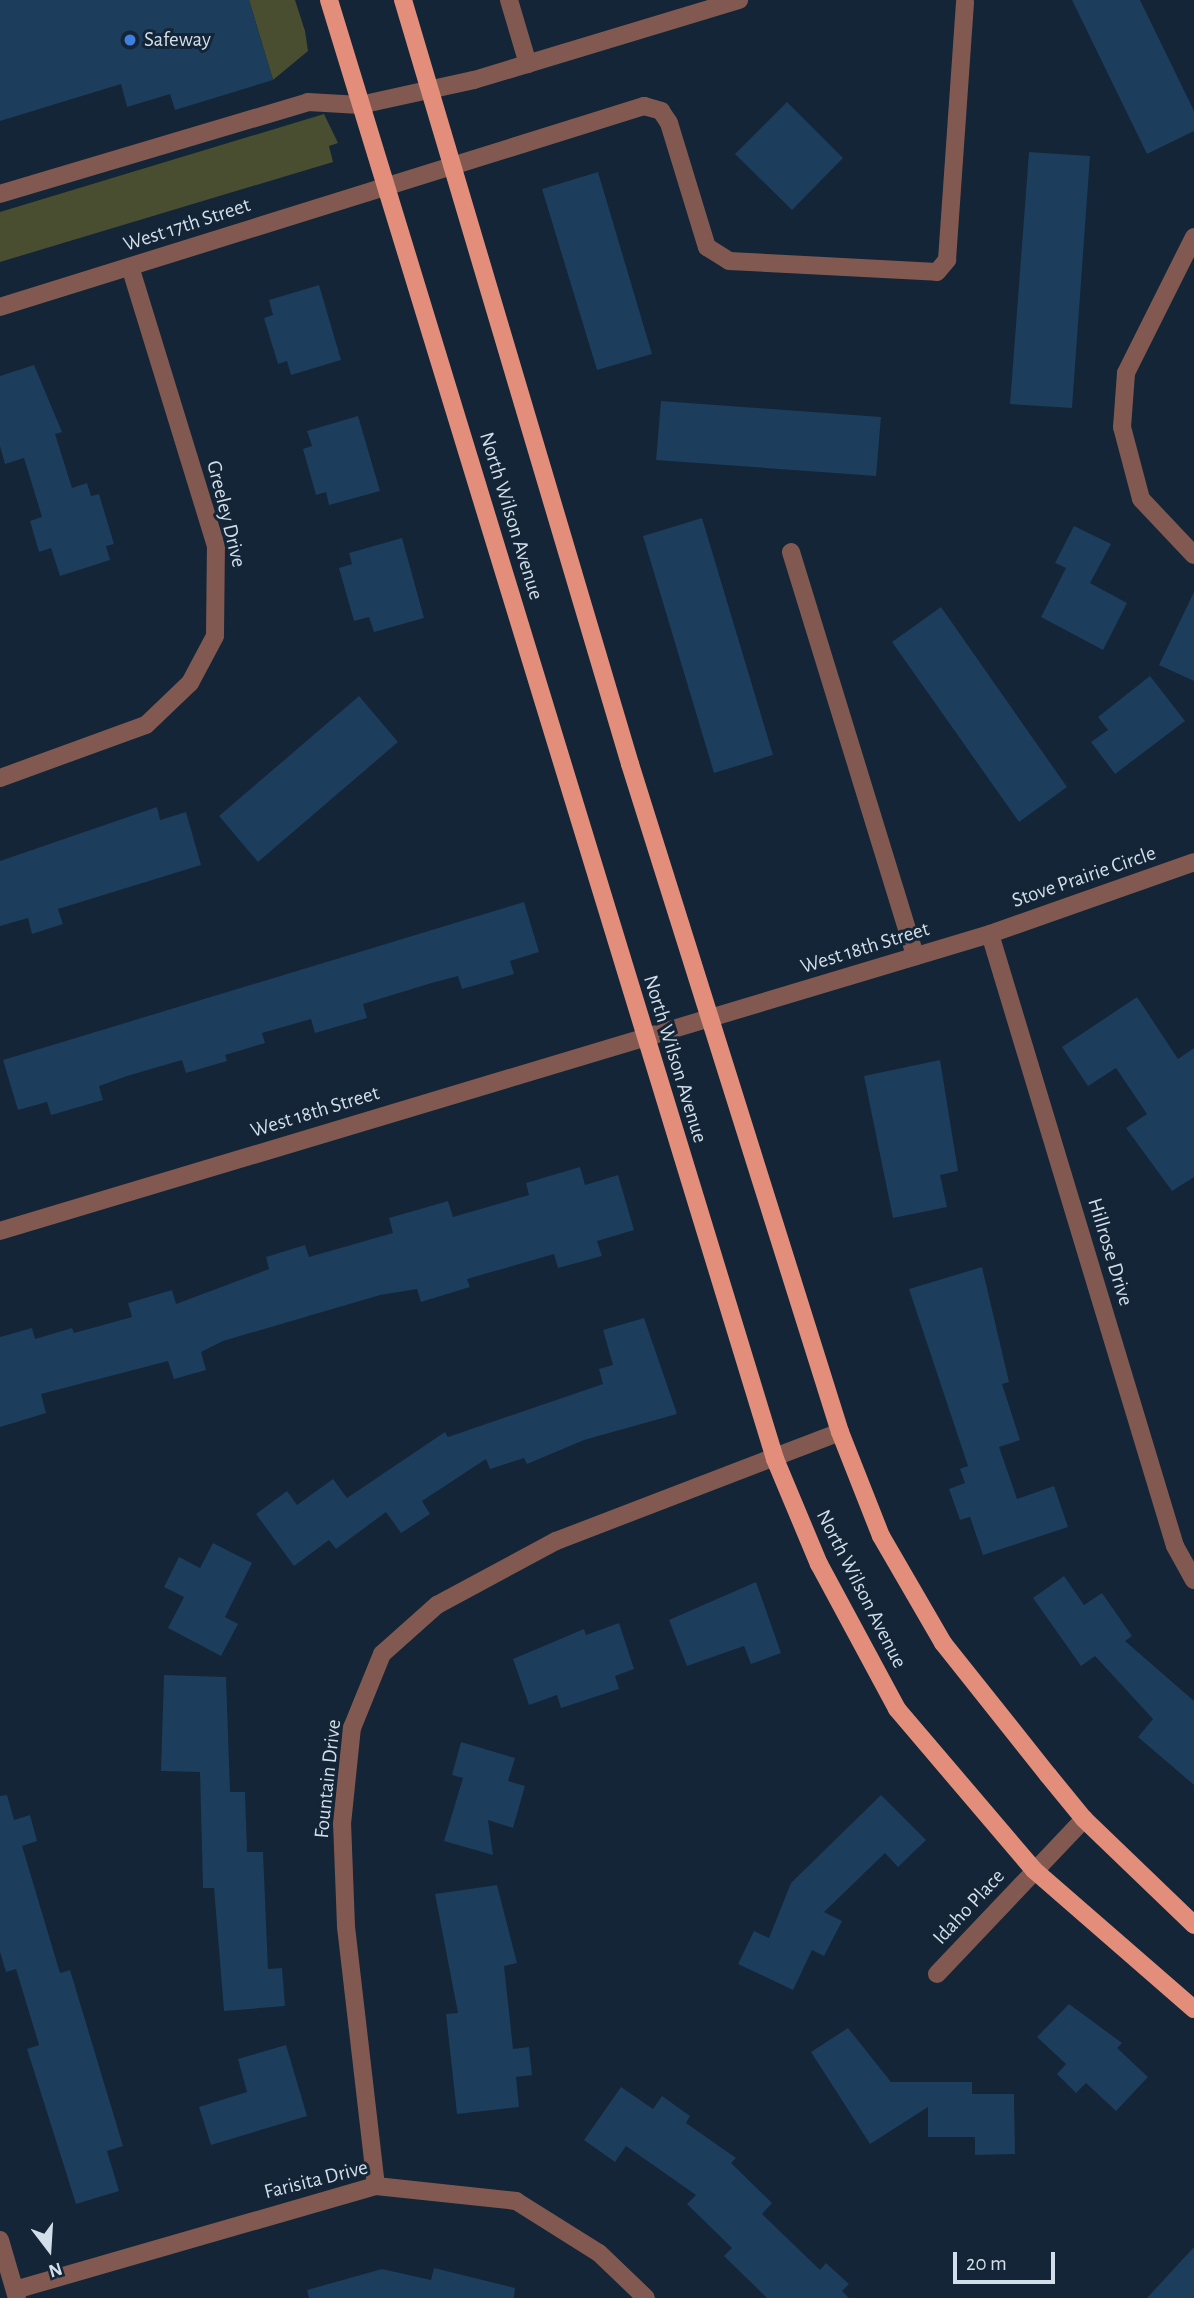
<!DOCTYPE html>
<html>
<head>
<meta charset="utf-8">
<style>
	body { margin:0 }
	#map { position:relative; width:1194px; height:2298px; overflow:hidden; background:#132536; font-family:"Alegreya Sans",sans-serif }
	div>[style] { position:absolute }
	.green>* { inset:0; background:#484e2f }
	.building>* { inset:0; background:#1c3d5b }
	.minor>* { height:18px; margin:-9px; padding:0 9px; transform-origin:9px; border-radius:9px; background:#825950 }
	.major>* { height:18px; margin:-9px; padding:0 9px; transform-origin:9px; border-radius:9px; background:#e28e7b }
	.dots>* { width:19px; height:19px; translate:-50% -50%; box-sizing:border-box; border:4px solid #132536; border-radius:50% }
	span { translate:-50% -50%; white-space:nowrap; text-align:center; line-height:1.15; -webkit-text-stroke:6px #132536; paint-order:stroke }
	.poi-label { font-size:21px; color:#d2dee9 }
	.left { translate:0 -50%; text-align:left }
	.street-label { font-size:21px; color:#d2dee9 }
	.north { position:absolute; left:14px; top:2214px; width:70px; height:70px; -webkit-text-stroke:5px #132536; paint-order:stroke; rotate:163deg; font-size:19px; font-weight:700; line-height:28px; text-align:center; color:#d2dee9 }
	.north::after { content:''; display:block; margin:auto; width:24px; height:32px; background:#d2dee9; clip-path:polygon(50% 0,100% 100%,50% 72%,0 100%) }
	.scale { position:absolute; left:953px; top:2252px; width:102px; height:32px; box-sizing:border-box; border:4px solid #d2dee9; border-top:0; padding-left:9px; font-size:21px; line-height:24px; white-space:nowrap; color:#d2dee9; -webkit-text-stroke:5px #132536; paint-order:stroke }
</style>
</head>
<body>
<div id="map">
	<div class="green">
		<i style="clip-path:polygon(249px 0,295px 0,305px 31px,308px 51px,273px 80px)"></i>
		<i style="clip-path:polygon(324px 114px,338px 143px,329px 146px,333px 162px,0 262px,0 212px)"></i>
	</div>
	<div class="building">
		<i style="clip-path:polygon(0 0,249px 0,273px 80px,175px 110px,170px 94px,127px 107px,121px 84px,0 121px)"></i>
		<i style="clip-path:polygon(1072px 0,1140px 0,1194px 111px,1194px 131px,1147px 154px)"></i>
		<i style="clip-path:polygon(787px 102px,843px 158px,792px 210px,735px 154px)"></i>
		<i style="clip-path:polygon(1029px 152px,1090px 156px,1072px 408px,1010px 404px)"></i>
		<i style="clip-path:polygon(598px 172px,652px 354px,597px 370px,542px 189px)"></i>
		<i style="clip-path:polygon(319px 285px,341px 360px,291px 375px,287px 361px,278px 364px,264px 318px,273px 315px,269px 300px)"></i>
		<i style="clip-path:polygon(34px 365px,62px 432px,55px 434px,72px 488px,87px 483px,91px 496px,99px 494px,114px 544px,106px 546px,110px 560px,60px 576px,51px 548px,39px 552px,30px 521px,42px 517px,24px 458px,5px 464px,0 446px,0 376px)"></i>
		<i style="clip-path:polygon(661px 401px,881px 417px,876px 476px,656px 460px)"></i>
		<i style="clip-path:polygon(358px 416px,380px 491px,329px 505px,326px 492px,316px 495px,303px 449px,312px 446px,307px 431px)"></i>
		<i style="clip-path:polygon(702px 518px,773px 755px,714px 773px,643px 536px)"></i>
		<i style="clip-path:polygon(1074px 526px,1111px 544px,1090px 583px,1127px 603px,1103px 650px,1041px 617px,1066px 568px,1055px 563px)"></i>
		<i style="clip-path:polygon(402px 538px,424px 618px,374px 632px,369px 617px,354px 621px,339px 568px,352px 564px,349px 553px)"></i>
		<i style="clip-path:polygon(1194px 592px,1194px 681px,1159px 665px)"></i>
		<i style="clip-path:polygon(941px 607px,1067px 787px,1019px 822px,892px 642px)"></i>
		<i style="clip-path:polygon(1150px 676px,1185px 721px,1115px 774px,1091px 742px,1108px 730px,1098px 717px)"></i>
		<i style="clip-path:polygon(359px 696px,398px 742px,258px 862px,219px 816px)"></i>
		<i style="clip-path:polygon(157px 807px,160px 820px,186px 812px,201px 865px,58px 909px,63px 924px,32px 934px,28px 918px,0 926px,0 861px)"></i>
		<i style="clip-path:polygon(524px 902px,539px 952px,510px 961px,514px 974px,462px 989px,458px 976px,428px 984px,363px 1004px,367px 1018px,315px 1033px,311px 1019px,262px 1033px,265px 1043px,225px 1055px,227px 1061px,186px 1073px,182px 1060px,127px 1076px,99px 1086px,103px 1100px,51px 1115px,47px 1102px,18px 1110px,3px 1060px)"></i>
		<i style="clip-path:polygon(1137px 997px,1178px 1059px,1194px 1048px,1194px 1177px,1172px 1191px,1126px 1128px,1147px 1114px,1116px 1068px,1088px 1086px,1062px 1047px)"></i>
		<i style="clip-path:polygon(940px 1060px,958px 1171px,940px 1175px,947px 1207px,893px 1218px,864px 1076px)"></i>
		<i style="clip-path:polygon(580px 1167px,585px 1185px,618px 1175px,634px 1230px,597px 1241px,602px 1256px,558px 1268px,554px 1254px,467px 1279px,470px 1287px,421px 1302px,417px 1289px,380px 1295px,223px 1341px,201px 1352px,206px 1370px,174px 1379px,168px 1361px,41px 1394px,46px 1413px,0 1427px,0 1337px,32px 1328px,35px 1339px,72px 1328px,74px 1333px,132px 1317px,128px 1303px,172px 1290px,176px 1304px,269px 1269px,266px 1257px,305px 1245px,309px 1257px,393px 1233px,389px 1218px,448px 1201px,453px 1217px,529px 1195px,526px 1183px)"></i>
		<i style="clip-path:polygon(982px 1267px,1009px 1382px,1002px 1384px,1020px 1440px,999px 1447px,1017px 1499px,1054px 1486px,1068px 1527px,983px 1555px,970px 1517px,960px 1520px,949px 1489px,965px 1483px,960px 1469px,968px 1466px,909px 1289px)"></i>
		<i style="clip-path:polygon(644px 1318px,677px 1414px,584px 1440px,527px 1464px,524px 1458px,490px 1469px,486px 1459px,422px 1501px,430px 1514px,401px 1533px,386px 1512px,336px 1549px,329px 1540px,294px 1566px,256px 1514px,287px 1491px,297px 1505px,333px 1479px,347px 1498px,445px 1432px,448px 1437px,603px 1384px,599px 1369px,613px 1365px,603px 1330px)"></i>
		<i style="clip-path:polygon(213px 1543px,252px 1563px,225px 1617px,238px 1624px,221px 1656px,168px 1628px,184px 1597px,164px 1587px,179px 1557px,200px 1568px)"></i>
		<i style="clip-path:polygon(1064px 1576px,1084px 1605px,1102px 1593px,1132px 1636px,1125px 1641px,1194px 1701px,1194px 1785px,1138px 1737px,1153px 1719px,1095px 1656px,1081px 1666px,1033px 1598px)"></i>
		<i style="clip-path:polygon(756px 1582px,781px 1653px,751px 1664px,744px 1646px,687px 1666px,669px 1620px)"></i>
		<i style="clip-path:polygon(619px 1623px,634px 1669px,615px 1676px,619px 1689px,561px 1708px,557px 1695px,529px 1705px,513px 1659px,584px 1629px,586px 1635px)"></i>
		<i style="clip-path:polygon(164px 1675px,226px 1677px,230px 1792px,245px 1792px,247px 1852px,263px 1852px,268px 1969px,282px 1968px,285px 2006px,224px 2011px,214px 1888px,203px 1888px,200px 1772px,161px 1771px)"></i>
		<i style="clip-path:polygon(461px 1742px,515px 1758px,508px 1781px,525px 1786px,513px 1828px,488px 1820px,493px 1855px,444px 1841px,463px 1778px,452px 1775px)"></i>
		<i style="clip-path:polygon(7px 1795px,14px 1820px,30px 1815px,37px 1841px,22px 1846px,60px 1973px,70px 1970px,123px 2146px,107px 2151px,119px 2191px,76px 2204px,27px 2049px,39px 2045px,16px 1969px,6px 1972px,0 1952px,0 1796px)"></i>
		<i style="clip-path:polygon(881px 1795px,926px 1840px,898px 1867px,885px 1853px,824px 1912px,842px 1921px,824px 1956px,812px 1950px,793px 1990px,738px 1964px,754px 1931px,769px 1938px,791px 1883px)"></i>
		<i style="clip-path:polygon(497px 1885px,517px 1963px,504px 1966px,513px 2049px,529px 2047px,532px 2075px,516px 2077px,519px 2107px,457px 2114px,446px 2014px,458px 2013px,435px 1894px)"></i>
		<i style="clip-path:polygon(1069px 2004px,1122px 2043px,1117px 2048px,1148px 2077px,1116px 2111px,1086px 2083px,1076px 2093px,1057px 2074px,1066px 2064px,1037px 2037px)"></i>
		<i style="clip-path:polygon(848px 2028px,891px 2082px,972px 2082px,972px 2094px,1014px 2094px,1015px 2154px,975px 2155px,975px 2137px,928px 2137px,928px 2107px,870px 2144px,811px 2052px)"></i>
		<i style="clip-path:polygon(286px 2045px,307px 2116px,211px 2145px,199px 2107px,247px 2092px,238px 2059px)"></i>
		<i style="clip-path:polygon(621px 2087px,653px 2109px,662px 2096px,690px 2116px,686px 2123px,736px 2158px,731px 2163px,772px 2203px,762px 2214px,820px 2270px,826px 2263px,849px 2284px,842px 2291px,849px 2298px,767px 2298px,724px 2256px,732px 2248px,687px 2204px,696px 2195px,626px 2146px,615px 2162px,584px 2140px)"></i>
		<i style="clip-path:polygon(1194px 2247px,1194px 2298px,1147px 2298px)"></i>
		<i style="clip-path:polygon(434px 2268px,515px 2288px,514px 2298px,309px 2298px,307px 2290px,382px 2269px,431px 2280px)"></i>
	</div>
	<div class="minor">
		<i style="left:509px;top:0;width:67px;rotate:73.5deg"></i>
		<i style="left:0;top:194px;width:321px;rotate:-16.6deg"></i>
		<i style="left:308px;top:102px;width:52px;rotate:3.3deg"></i>
		<i style="left:360px;top:105px;width:117px;rotate:-12.4deg"></i>
		<i style="left:474px;top:80px;width:277px;rotate:-16.8deg"></i>
		<i style="left:1194px;top:237px;width:152px;rotate:116.6deg"></i>
		<i style="left:1126px;top:373px;width:54px;rotate:94.2deg"></i>
		<i style="left:1122px;top:427px;width:74px;rotate:75.2deg"></i>
		<i style="left:1141px;top:499px;width:77px;rotate:46.6deg"></i>
		<i style="left:0;top:307px;width:675px;rotate:-17.33deg"></i>
		<i style="left:644px;top:106px;width:18px;rotate:16deg"></i>
		<i style="left:661px;top:111px;width:14px;rotate:56deg"></i>
		<i style="left:669px;top:123px;width:130px;rotate:73deg"></i>
		<i style="left:707px;top:247px;width:26px;rotate:32deg"></i>
		<i style="left:729px;top:261px;width:208px;rotate:3deg"></i>
		<i style="left:937px;top:272px;width:16px;rotate:-50deg"></i>
		<i style="left:947px;top:260px;width:258px;rotate:-86deg"></i>
		<i style="left:791px;top:552px;width:423px;rotate:72.9deg"></i>
		<i style="left:0;top:778px;width:155px;rotate:-20deg"></i>
		<i style="left:146px;top:725px;width:61px;rotate:-43.7deg"></i>
		<i style="left:190px;top:683px;width:53px;rotate:-62deg"></i>
		<i style="left:215px;top:636px;width:90px;rotate:-89.4deg"></i>
		<i style="left:216px;top:546px;width:292px;rotate:-107.1deg"></i>
		<i style="left:990px;top:934px;width:639px;rotate:73.18deg"></i>
		<i style="left:1175px;top:1546px;width:39px;rotate:61deg"></i>
		<i style="left:0;top:1231px;width:1034px;rotate:-16.7deg"></i>
		<i style="left:990px;top:934px;width:216px;rotate:-19.4deg"></i>
		<i style="left:937px;top:1974px;width:214px;rotate:-46.5deg"></i>
		<i style="left:376px;top:2186px;width:262px;rotate:-96.6deg"></i>
		<i style="left:346px;top:1926px;width:102px;rotate:-92.2deg"></i>
		<i style="left:342px;top:1824px;width:97px;rotate:-84.1deg"></i>
		<i style="left:352px;top:1728px;width:80px;rotate:-67.9deg"></i>
		<i style="left:382px;top:1654px;width:74px;rotate:-41.7deg"></i>
		<i style="left:437px;top:1605px;width:135px;rotate:-28.3deg"></i>
		<i style="left:556px;top:1541px;width:304px;rotate:-21deg"></i>
		<i style="left:0;top:2240px;width:60px;rotate:73.7deg"></i>
		<i style="left:15px;top:2290px;width:376px;rotate:-16.1deg"></i>
		<i style="left:376px;top:2186px;width:141px;rotate:6.1deg"></i>
		<i style="left:516px;top:2201px;width:98px;rotate:32.1deg"></i>
		<i style="left:599px;top:2253px;width:65px;rotate:43.8deg"></i>
	</div>
	<div class="major">
		<i style="left:329px;top:0;width:1526px;rotate:73deg"></i>
		<i style="left:775px;top:1459px;width:114px;rotate:67.3deg"></i>
		<i style="left:819px;top:1564px;width:165px;rotate:61.7deg"></i>
		<i style="left:897px;top:1709px;width:211px;rotate:49.6deg"></i>
		<i style="left:1034px;top:1870px;width:212px;rotate:41deg"></i>
		<i style="left:403px;top:0;width:797px;rotate:73.45deg"></i>
		<i style="left:630px;top:764px;width:700px;rotate:72.55deg"></i>
		<i style="left:840px;top:1432px;width:112px;rotate:68.5deg"></i>
		<i style="left:881px;top:1536px;width:124px;rotate:59.9deg"></i>
		<i style="left:943px;top:1643px;width:169px;rotate:51.5deg"></i>
		<i style="left:1048px;top:1775px;width:57px;rotate:50.7deg"></i>
		<i style="left:1084px;top:1819px;width:153px;rotate:43.9deg"></i>
	</div>
	<div class="dots">
		<i style="left:130px;top:40px;background:#3f7fe0"></i>
	</div>
	<div class="poi-label">
		<span class="left" style="left:144px;top:40px">Safeway</span>
	</div>
	<div class="street-label">
		<span style="left:187px;top:225px;rotate:-18deg">West 17th Street</span>
		<span style="left:226px;top:514px;rotate:76deg">Greeley Drive</span>
		<span style="left:511px;top:516px;rotate:73deg">North Wilson Avenue</span>
		<span style="left:1084px;top:877px;rotate:-19deg">Stove Prairie Circle</span>
		<span style="left:865px;top:948px;rotate:-17deg">West 18th Street</span>
		<span style="left:675px;top:1059px;rotate:73deg">North Wilson Avenue</span>
		<span style="left:315px;top:1112px;rotate:-17deg">West 18th Street</span>
		<span style="left:1110px;top:1252px;rotate:73deg">Hillrose Drive</span>
		<span style="left:861px;top:1589px;rotate:63deg">North Wilson Avenue</span>
		<span style="left:328px;top:1779px;rotate:-84deg">Fountain Drive</span>
		<span style="left:969px;top:1907px;rotate:-47deg">Idaho Place</span>
		<span style="left:316px;top:2180px;rotate:-14deg">Farisita Drive</span>
	</div>
	<div class="north">N</div>
	<div class="scale">20 m</div>
</div>
</body>
</html>
